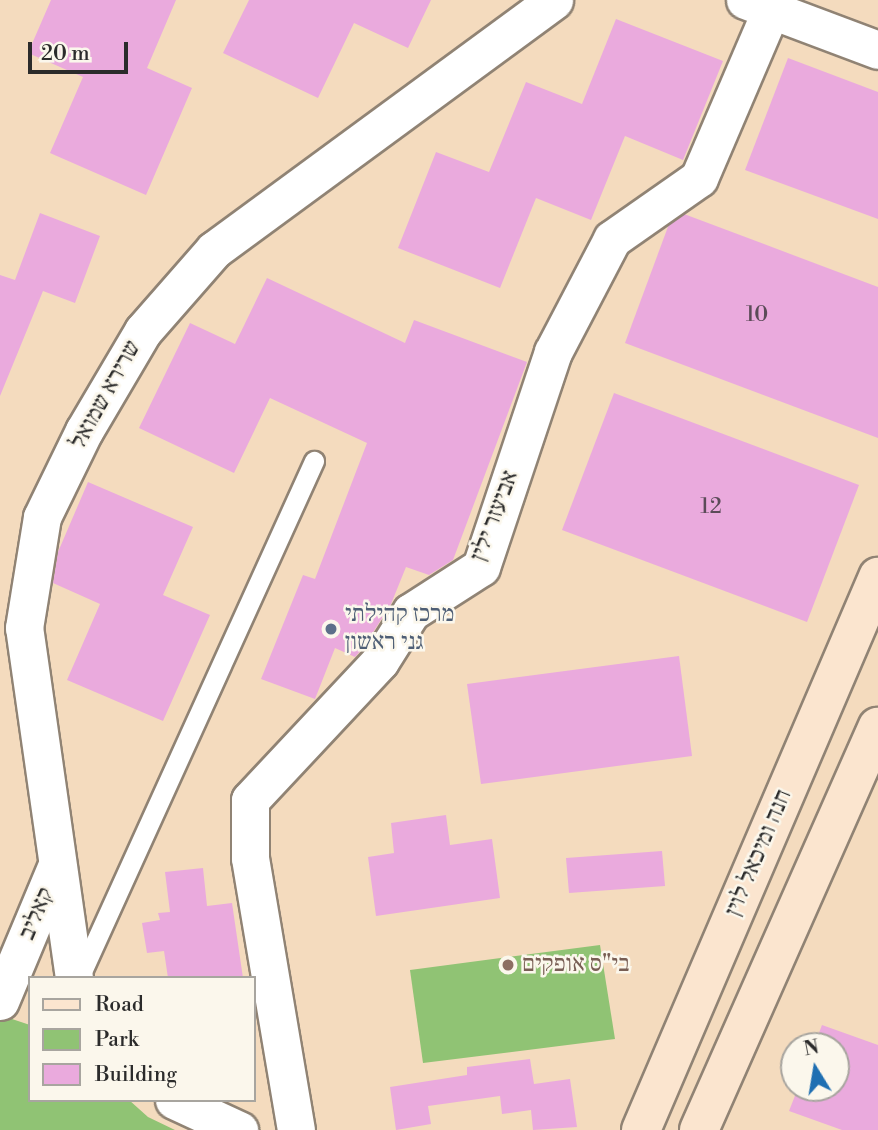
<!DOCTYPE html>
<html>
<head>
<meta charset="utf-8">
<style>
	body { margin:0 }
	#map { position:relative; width:878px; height:1130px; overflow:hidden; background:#f4dbbe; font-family:"Libre Bodoni","Frank Ruhl Libre",serif }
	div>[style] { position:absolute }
	.green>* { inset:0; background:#90c374 }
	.building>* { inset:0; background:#eaaadd }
	.roads { filter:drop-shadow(2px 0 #908374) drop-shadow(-2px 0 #908374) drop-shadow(0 2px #908374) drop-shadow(0 -2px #908374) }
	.lane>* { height:19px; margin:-9.5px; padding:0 9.5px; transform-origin:9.5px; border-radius:9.5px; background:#fff }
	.street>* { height:37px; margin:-18.5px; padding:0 18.5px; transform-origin:18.5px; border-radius:18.5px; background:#fff }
	.secondary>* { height:38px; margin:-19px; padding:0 19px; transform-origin:19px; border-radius:19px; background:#fbe5cf }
	.dots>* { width:19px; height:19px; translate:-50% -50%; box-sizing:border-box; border:4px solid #fbf7ec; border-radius:50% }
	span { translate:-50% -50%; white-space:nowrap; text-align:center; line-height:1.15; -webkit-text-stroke:5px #fbf7ec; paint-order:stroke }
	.number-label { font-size:21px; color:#5b4b58 }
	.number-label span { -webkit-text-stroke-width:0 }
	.street-label { font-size:24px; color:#2b2b2b }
	.service-label { font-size:24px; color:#4e5e75 }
	.left { translate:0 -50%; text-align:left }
	.education-label { font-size:24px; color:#785e54 }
	.legend { position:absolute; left:28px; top:976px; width:228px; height:126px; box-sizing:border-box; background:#fbf7ec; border:2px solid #a8a59f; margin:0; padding:9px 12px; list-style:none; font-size:21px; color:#2b2b2b }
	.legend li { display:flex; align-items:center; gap:14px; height:35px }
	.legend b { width:35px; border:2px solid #a8a59f }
	.north { position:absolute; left:780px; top:1032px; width:70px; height:70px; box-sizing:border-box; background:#fbf7ec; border:2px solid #a8a59f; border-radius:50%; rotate:349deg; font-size:19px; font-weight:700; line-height:28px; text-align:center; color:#2b2b2b }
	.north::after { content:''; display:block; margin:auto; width:24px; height:32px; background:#1f6fb2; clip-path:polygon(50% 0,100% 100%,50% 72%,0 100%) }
	.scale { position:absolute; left:28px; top:42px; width:100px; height:32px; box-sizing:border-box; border:4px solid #2b2b2b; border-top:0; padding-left:9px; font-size:21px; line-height:24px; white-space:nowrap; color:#2b2b2b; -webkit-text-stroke:5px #fbf7ec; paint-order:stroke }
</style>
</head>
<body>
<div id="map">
	<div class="green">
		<i style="clip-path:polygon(600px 945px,615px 1039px,423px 1063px,410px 970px)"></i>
		<i style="clip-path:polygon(0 1015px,30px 1025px,30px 1100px,129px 1100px,148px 1117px,175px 1130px,0 1130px)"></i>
	</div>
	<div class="building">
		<i style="clip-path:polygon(51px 0,176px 0,147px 68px,192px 88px,146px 195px,50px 153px,83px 77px,28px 53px)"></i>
		<i style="clip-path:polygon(249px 0,431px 0,408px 48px,354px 23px,318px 98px,223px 53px)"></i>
		<i style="clip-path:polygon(616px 19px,723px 61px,683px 160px,625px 136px,591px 220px,536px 198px,500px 288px,398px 248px,436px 152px,489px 172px,526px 82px,582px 104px)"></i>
		<i style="clip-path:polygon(788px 58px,878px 92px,878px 219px,745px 170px)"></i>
		<i style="clip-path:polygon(40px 213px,100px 236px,75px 303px,43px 291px,0 396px,0 275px,15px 280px)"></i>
		<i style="clip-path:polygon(684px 214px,878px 287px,878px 438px,625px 343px,669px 224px)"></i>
		<i style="clip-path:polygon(267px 278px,405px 343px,414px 320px,527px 362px,453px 560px,429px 575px,406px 567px,391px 604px,363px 648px,355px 657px,335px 648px,315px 699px,261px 679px,303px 575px,315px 579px,367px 443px,270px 398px,234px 473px,139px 428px,190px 323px,235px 344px)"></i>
		<i style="clip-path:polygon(614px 393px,859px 485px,807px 622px,562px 530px)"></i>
		<i style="clip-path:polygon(88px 482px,193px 527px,163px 595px,210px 615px,163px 721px,67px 680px,100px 604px,53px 583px,58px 552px)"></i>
		<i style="clip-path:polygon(679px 656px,692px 756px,481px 784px,467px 684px)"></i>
		<i style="clip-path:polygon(446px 815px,450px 845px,492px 839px,500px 898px,376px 916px,368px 857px,394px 853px,391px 823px)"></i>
		<i style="clip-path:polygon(662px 851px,665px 886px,569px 893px,566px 858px)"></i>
		<i style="clip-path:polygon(203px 868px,207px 906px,232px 903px,243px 978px,168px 978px,164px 951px,147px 953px,142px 923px,160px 920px,158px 913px,170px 912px,165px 872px)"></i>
		<i style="clip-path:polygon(822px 1025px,878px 1045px,878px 1130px,842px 1130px,789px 1111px,798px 1088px,836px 1088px,836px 1046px,814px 1046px)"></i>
		<i style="clip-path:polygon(530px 1059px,534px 1084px,570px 1079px,577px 1127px,533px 1130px,531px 1110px,502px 1114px,500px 1096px,428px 1106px,431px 1124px,396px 1130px,390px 1087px,467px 1075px,467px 1067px)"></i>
	</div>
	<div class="roads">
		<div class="lane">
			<i style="left:79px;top:978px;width:568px;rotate:-65.56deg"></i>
		</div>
		<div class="street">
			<i style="left:745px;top:0;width:142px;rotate:20.6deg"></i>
			<i style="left:74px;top:978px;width:354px;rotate:-98.1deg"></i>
			<i style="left:24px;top:628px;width:112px;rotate:-80.8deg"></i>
			<i style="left:42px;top:517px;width:96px;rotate:-64deg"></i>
			<i style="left:84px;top:431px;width:116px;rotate:-59.5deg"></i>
			<i style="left:143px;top:331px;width:108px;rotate:-48.8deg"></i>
			<i style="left:214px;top:250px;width:422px;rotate:-36.3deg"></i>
			<i style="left:0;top:1001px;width:147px;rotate:-67.3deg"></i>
			<i style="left:174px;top:1100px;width:72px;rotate:24.8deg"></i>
			<i style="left:296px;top:1130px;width:276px;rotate:-99.6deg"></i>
			<i style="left:250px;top:858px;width:58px;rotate:-90deg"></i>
			<i style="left:250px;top:800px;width:190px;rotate:-46.9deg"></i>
			<i style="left:380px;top:661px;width:58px;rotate:-57.7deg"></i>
			<i style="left:411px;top:612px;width:83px;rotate:-32.7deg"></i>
			<i style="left:481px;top:567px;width:227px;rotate:-71.5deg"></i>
			<i style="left:553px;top:352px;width:127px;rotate:-62.4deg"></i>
			<i style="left:612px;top:239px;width:106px;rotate:-35deg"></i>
			<i style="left:699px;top:178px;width:183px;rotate:-66.8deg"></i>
		</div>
		<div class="secondary">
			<i style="left:641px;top:1130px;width:602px;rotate:-66.8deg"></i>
			<i style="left:699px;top:1130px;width:441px;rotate:-66.1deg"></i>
		</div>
	</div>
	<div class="dots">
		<i style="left:331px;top:629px;background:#5c6f8a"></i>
		<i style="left:508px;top:965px;background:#8d6e63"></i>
	</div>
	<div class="number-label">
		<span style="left:757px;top:315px">10</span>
		<span style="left:711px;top:507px">12</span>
	</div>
	<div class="street-label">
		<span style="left:106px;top:395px;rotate:-61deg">שרירא שמואל</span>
		<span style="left:495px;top:516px;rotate:-69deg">אביעזר ילין</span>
		<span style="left:759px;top:853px;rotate:-67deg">חנה ומיכאל לוין</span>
		<span style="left:37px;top:914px;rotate:-67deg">קאליב</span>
	</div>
	<div class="service-label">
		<span class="left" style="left:345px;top:629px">מרכז קהילתי<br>גני ראשון</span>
	</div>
	<div class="education-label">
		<span class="left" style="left:522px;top:965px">בי"ס אופקים</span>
	</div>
	<ul class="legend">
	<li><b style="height:9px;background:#fbe5cf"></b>Road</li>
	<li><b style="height:19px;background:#90c374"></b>Park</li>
	<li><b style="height:19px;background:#eaaadd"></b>Building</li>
	</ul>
	<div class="north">N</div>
	<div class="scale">20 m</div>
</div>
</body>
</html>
